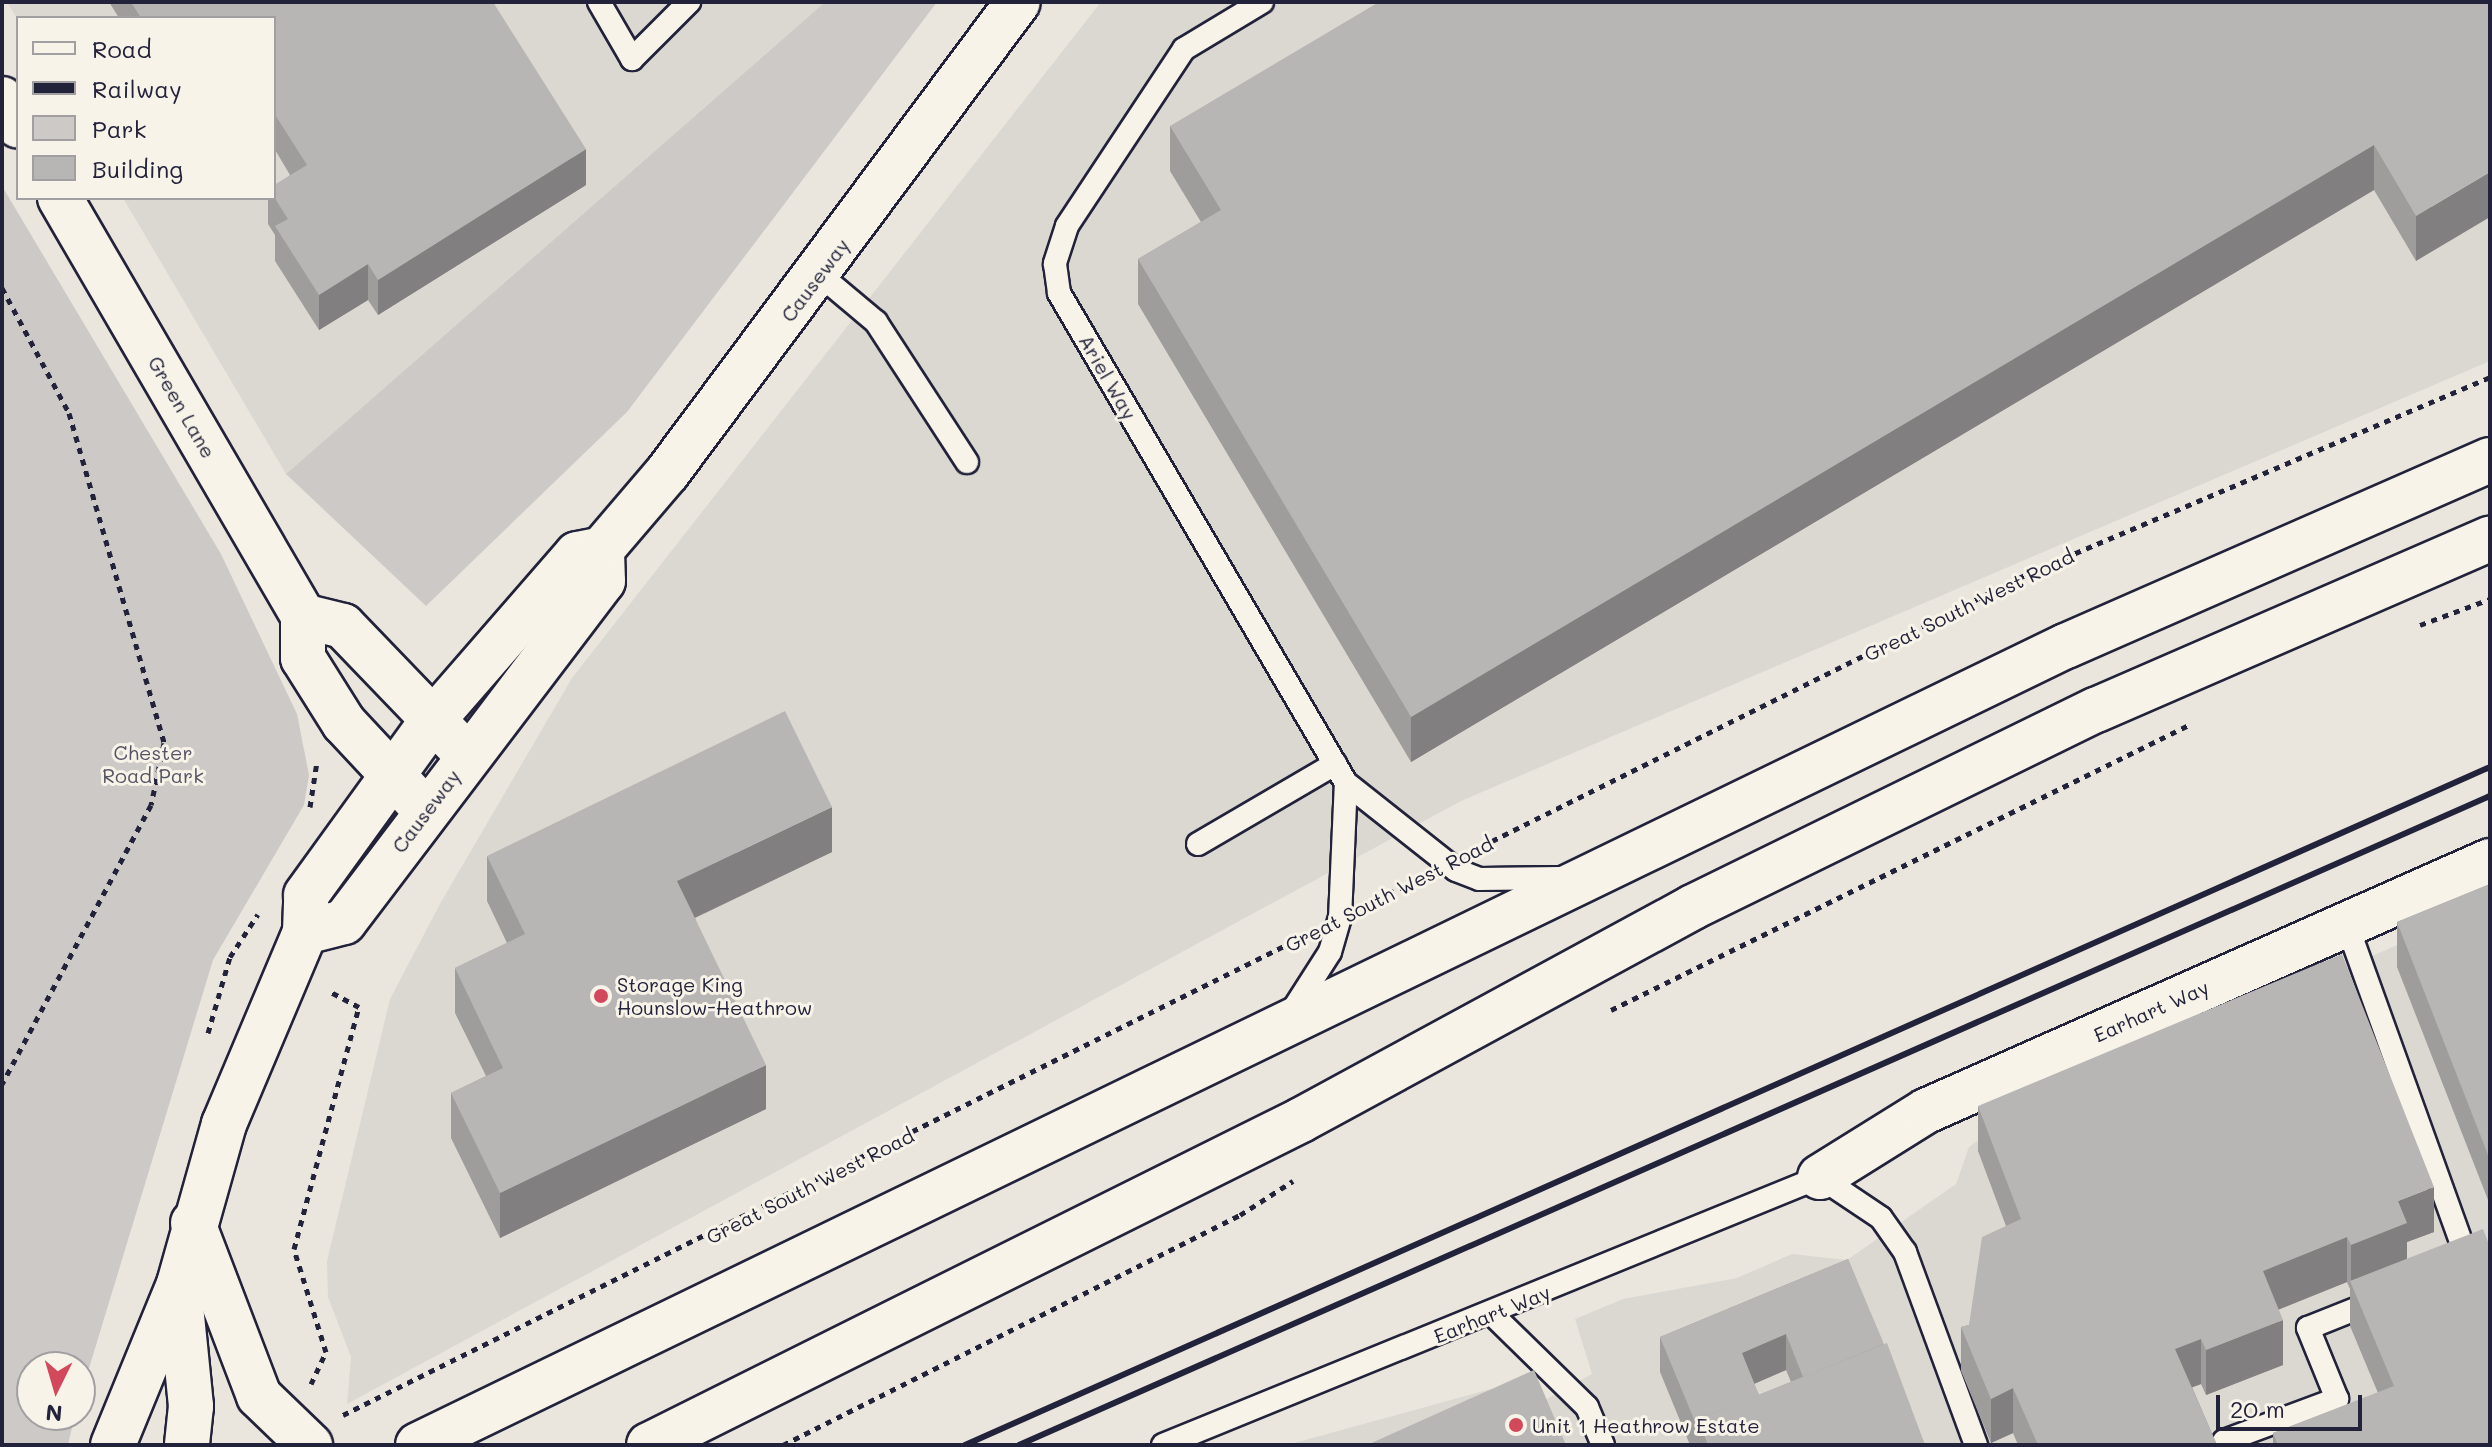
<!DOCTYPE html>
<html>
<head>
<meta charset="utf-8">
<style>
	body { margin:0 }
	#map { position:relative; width:2492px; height:1447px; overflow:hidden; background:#eae6de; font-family:Mali,sans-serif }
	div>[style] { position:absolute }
	.built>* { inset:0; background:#dbd8d2 }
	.green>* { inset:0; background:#cdc9c6 }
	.path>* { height:5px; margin-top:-2.5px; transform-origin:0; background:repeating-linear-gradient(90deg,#22223b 0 6px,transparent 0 12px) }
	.roads { filter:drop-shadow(2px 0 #22223b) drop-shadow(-2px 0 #22223b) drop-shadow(0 2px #22223b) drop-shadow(0 -2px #22223b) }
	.lane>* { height:22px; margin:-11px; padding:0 11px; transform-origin:11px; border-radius:11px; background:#f7f3e8 }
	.street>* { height:44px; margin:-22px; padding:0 22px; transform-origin:22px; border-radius:22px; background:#f7f3e8 }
	.secondary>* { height:44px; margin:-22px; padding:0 22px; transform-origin:22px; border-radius:22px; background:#f7f3e8 }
	.primary>* { height:44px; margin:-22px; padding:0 22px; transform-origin:22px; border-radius:22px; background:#f7f3e8 }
	.highway>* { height:44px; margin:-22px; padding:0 22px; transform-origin:22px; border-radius:22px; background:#f7f3e8 }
	.rail>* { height:6px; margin:-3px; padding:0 3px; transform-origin:3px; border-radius:3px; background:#22223b }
	.wall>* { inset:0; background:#9e9d9c }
	.shaded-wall>* { inset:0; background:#817f7f }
	.building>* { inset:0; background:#b8b6b5 }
	.dots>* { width:22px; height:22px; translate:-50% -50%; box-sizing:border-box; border:4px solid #f7f3e8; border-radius:50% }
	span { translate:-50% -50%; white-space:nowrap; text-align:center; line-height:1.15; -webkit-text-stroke:6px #f7f3e8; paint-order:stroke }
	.street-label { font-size:20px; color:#22223b }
	.park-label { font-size:20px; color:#555465 }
	.poi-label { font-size:20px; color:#22223b }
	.left { translate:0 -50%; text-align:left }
	.frame { position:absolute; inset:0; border:4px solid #22223b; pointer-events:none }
	.legend { position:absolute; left:16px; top:16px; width:260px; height:184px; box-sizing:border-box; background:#f7f3e8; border:2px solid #a29fa3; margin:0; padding:10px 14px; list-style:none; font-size:24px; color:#22223b }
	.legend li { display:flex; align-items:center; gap:16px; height:40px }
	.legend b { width:40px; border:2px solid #a29fa3 }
	.north { position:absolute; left:16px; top:1351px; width:80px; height:80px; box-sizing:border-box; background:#f7f3e8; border:2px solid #a29fa3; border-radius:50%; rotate:185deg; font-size:22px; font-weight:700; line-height:32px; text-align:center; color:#22223b }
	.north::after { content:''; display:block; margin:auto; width:28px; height:36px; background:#d1495b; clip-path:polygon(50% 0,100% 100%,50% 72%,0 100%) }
	.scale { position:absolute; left:2216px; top:1395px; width:146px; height:36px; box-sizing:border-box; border:4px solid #22223b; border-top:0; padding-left:10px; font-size:24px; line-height:28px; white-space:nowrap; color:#22223b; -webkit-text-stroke:6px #f7f3e8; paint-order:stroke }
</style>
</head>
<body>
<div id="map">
	<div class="built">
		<i style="clip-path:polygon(7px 2px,825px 2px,286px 474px,123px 198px,274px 198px,274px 18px,18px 20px)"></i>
		<i style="clip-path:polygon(1101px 2px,2490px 2px,2490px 361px,1461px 801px,347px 1404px,351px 1357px,328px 1297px,327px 1261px,390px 999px,441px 902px,572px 678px)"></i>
		<i style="clip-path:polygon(2490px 903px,2490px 1445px,1287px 1445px,1491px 1389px,1534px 1406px,1592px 1374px,1575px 1319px,1623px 1299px,1737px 1278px,1792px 1254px,1847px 1260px,1956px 1184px,1969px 1147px,2004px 1122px)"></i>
	</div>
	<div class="green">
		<i style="clip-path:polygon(825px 2px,937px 2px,627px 412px,426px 606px,286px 474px)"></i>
		<i style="clip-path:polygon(2px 186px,221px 554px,297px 714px,309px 775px,304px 805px,213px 960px,80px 1398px,80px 1367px,32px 1367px,32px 1415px,75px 1415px,68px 1445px,2px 1445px)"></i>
	</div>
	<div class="path">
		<i style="left:2px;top:288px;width:142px;rotate:61.8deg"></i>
		<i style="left:69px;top:413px;width:343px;rotate:73.9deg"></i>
		<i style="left:164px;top:743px;width:63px;rotate:101.8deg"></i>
		<i style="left:151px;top:805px;width:316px;rotate:118.1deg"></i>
		<i style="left:2420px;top:625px;width:75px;rotate:-20.4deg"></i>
		<i style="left:310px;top:807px;width:47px;rotate:-81.3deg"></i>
		<i style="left:1492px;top:841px;width:602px;rotate:-26.52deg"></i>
		<i style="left:2031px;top:572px;width:499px;rotate:-23deg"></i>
		<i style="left:1378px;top:899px;width:38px;rotate:-27deg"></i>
		<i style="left:1611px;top:1010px;width:647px;rotate:-26.25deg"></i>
		<i style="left:208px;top:1033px;width:79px;rotate:-73.9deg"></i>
		<i style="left:230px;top:957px;width:51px;rotate:-56.9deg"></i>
		<i style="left:311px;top:1384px;width:35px;rotate:-65deg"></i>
		<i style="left:326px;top:1352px;width:108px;rotate:-107.3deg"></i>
		<i style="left:294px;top:1249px;width:251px;rotate:-75deg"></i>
		<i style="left:359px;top:1007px;width:34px;rotate:-152deg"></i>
		<i style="left:343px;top:1415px;width:1058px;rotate:-26.49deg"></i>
		<i style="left:783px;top:1445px;width:512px;rotate:-26.72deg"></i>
		<i style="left:1240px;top:1215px;width:63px;rotate:-32.7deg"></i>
	</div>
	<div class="roads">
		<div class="lane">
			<i style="left:599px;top:2px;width:66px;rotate:59.9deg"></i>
			<i style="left:632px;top:59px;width:81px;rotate:-45deg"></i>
			<i style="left:1262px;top:2px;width:91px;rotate:148.9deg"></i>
			<i style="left:1184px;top:49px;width:212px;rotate:123.5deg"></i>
			<i style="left:1067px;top:226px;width:40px;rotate:108deg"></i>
			<i style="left:1055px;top:264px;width:29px;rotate:82deg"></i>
			<i style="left:1059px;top:293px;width:568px;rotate:59.64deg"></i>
			<i style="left:1346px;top:783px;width:140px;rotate:38.3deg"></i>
			<i style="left:1456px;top:870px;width:25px;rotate:21deg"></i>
			<i style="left:1479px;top:879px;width:82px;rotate:-0.7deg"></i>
			<i style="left:820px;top:275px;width:73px;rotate:40deg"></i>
			<i style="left:876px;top:322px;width:167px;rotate:57deg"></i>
			<i style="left:1198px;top:844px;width:159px;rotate:-30.3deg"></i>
			<i style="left:2347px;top:925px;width:359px;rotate:70.2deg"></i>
			<i style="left:1289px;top:1016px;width:76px;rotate:-57.4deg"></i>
			<i style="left:1330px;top:952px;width:35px;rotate:-74deg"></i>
			<i style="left:1340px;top:918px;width:135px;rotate:-87.5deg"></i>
			<i style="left:1494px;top:1316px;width:130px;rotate:44.4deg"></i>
			<i style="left:1587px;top:1407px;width:41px;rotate:67.2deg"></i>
			<i style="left:2224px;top:1441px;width:121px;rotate:-20.4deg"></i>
			<i style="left:2337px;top:1399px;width:77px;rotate:-112.2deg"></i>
			<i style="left:2308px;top:1328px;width:75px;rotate:-21.8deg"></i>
			<i style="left:1163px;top:1445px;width:710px;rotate:-22.19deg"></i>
			<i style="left:1820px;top:1177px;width:73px;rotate:33.9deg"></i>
			<i style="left:1881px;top:1218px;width:42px;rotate:54.8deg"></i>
			<i style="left:1905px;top:1252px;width:206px;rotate:69.8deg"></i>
		</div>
		<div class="street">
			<i style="left:1820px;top:1177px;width:125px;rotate:-31.9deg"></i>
			<i style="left:1926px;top:1111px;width:617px;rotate:-23.91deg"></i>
		</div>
		<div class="secondary">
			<i style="left:2px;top:99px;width:31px;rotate:59deg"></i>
			<i style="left:60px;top:198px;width:484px;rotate:59.8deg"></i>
			<i style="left:303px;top:616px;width:42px;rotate:90deg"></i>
			<i style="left:303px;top:658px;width:77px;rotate:57.8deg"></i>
			<i style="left:344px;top:723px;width:119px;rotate:47deg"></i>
			<i style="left:303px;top:616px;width:41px;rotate:14deg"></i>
			<i style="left:343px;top:626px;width:179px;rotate:46.1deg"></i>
		</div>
		<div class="primary">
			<i style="left:305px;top:932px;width:40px;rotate:-14.4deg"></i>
			<i style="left:344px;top:922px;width:428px;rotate:-52.8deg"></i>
			<i style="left:603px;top:581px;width:32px;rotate:-92deg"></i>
			<i style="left:179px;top:1286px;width:121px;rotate:84.3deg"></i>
			<i style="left:191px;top:1406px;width:39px;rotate:96deg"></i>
			<i style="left:113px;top:1445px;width:174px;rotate:-67.7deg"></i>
			<i style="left:179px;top:1284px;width:166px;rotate:-74.3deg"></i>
			<i style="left:224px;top:1124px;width:208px;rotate:-67.1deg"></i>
			<i style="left:305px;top:932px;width:37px;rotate:-88deg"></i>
			<i style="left:306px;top:895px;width:215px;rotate:-54.1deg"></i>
			<i style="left:432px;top:721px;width:221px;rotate:-49deg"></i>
			<i style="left:577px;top:554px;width:25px;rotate:-11deg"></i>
			<i style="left:602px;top:549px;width:100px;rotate:-49.5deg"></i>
			<i style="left:667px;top:473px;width:587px;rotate:-53.31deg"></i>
		</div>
		<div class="highway">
			<i style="left:193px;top:1223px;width:185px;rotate:69.1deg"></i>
			<i style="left:259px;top:1396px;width:71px;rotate:43.9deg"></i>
			<i style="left:418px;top:1445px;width:1831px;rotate:-25.87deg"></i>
			<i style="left:2066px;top:646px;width:463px;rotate:-23.7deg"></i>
			<i style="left:649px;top:1445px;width:729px;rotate:-26.49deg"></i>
			<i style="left:1301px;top:1120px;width:446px;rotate:-28.5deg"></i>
			<i style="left:1693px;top:907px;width:449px;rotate:-26.1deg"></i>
			<i style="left:2096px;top:710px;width:430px;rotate:-23.5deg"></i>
		</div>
	</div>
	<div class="rail">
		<i style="left:965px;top:1445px;width:1669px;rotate:-23.97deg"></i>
		<i style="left:1019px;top:1445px;width:1608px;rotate:-23.81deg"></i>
	</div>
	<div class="wall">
		<i style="clip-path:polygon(109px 2px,493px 2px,586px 185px,378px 315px,368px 300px,319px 330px,275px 261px,275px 235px,268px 224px,268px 198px,274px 198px,290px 175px,274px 148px,274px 18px,119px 18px)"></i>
		<i style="clip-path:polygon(2490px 2px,2416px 261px,2374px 190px,1411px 762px,1138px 304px,1138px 259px,1201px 222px,1170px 171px,1170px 126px)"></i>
		<i style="clip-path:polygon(832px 852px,695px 918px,766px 1109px,500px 1238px,451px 1138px,451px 1093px,486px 1076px,455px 1013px,455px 968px,507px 943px,487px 901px,487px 856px)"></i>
		<i style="clip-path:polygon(2490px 884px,2490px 1205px,2397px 967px,2397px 922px)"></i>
		<i style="clip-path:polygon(1978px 1106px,2434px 1232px,2407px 1242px,2407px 1259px,2490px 1445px,2273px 1445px,2273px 1433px,2378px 1393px,2350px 1326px,2350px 1289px,2347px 1282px,2278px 1309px,2283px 1365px,2206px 1395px,2201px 1384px,2192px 1387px,2217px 1445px,2018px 1445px,2013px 1433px,1991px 1443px,1961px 1371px,1961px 1327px,1969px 1325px,2006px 1226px,1978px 1151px)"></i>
		<i style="clip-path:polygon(evenodd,1848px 1259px,1925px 1445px,1690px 1445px,1660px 1372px,1660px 1337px,1848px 1259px,1786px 1370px,1791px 1382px,1759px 1395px,1754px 1384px,1786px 1370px)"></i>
	</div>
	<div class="shaded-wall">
		<i style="clip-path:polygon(2374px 145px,2374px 190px,1411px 762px,1411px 717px)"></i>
		<i style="clip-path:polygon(586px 149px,586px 185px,378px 315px,378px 280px)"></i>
		<i style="clip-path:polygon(2490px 172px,2490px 217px,2416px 261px,2416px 216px)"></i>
		<i style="clip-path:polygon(368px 264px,368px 300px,319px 330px,319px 295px)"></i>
		<i style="clip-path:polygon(832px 807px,832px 852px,677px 926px,677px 881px)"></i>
		<i style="clip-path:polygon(766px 1065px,766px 1109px,500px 1238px,500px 1193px)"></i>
		<i style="clip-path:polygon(2434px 1187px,2434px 1232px,2407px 1242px,2407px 1268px,2351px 1282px,2351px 1245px,2398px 1201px)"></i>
		<i style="clip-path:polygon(2347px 1237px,2347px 1282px,2263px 1316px,2263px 1271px)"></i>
		<i style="clip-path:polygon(2283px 1320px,2283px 1365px,2206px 1395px,2206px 1350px)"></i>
		<i style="clip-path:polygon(1786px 1334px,1786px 1370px,1742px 1389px,1742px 1353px)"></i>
		<i style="clip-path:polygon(2201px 1339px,2201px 1384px,2175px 1394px,2175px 1349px)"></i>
		<i style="clip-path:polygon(2013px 1388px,2013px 1433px,1991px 1443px,1991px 1399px)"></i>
	</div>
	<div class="building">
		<i style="clip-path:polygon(131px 2px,493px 2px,586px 149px,378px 280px,368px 264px,319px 295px,275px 226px,288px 219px,274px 197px,274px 185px,307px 165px,274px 113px,274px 18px,141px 18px)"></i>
		<i style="clip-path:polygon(1379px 2px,2490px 2px,2490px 172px,2416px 216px,2374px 145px,1411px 717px,1138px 259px,1221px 210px,1170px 126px)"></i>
		<i style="clip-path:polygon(785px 711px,832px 807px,677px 881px,766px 1065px,500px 1193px,451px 1093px,503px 1068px,455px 968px,525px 934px,487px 856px)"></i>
		<i style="clip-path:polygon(2490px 884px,2490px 1160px,2397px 922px)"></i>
		<i style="clip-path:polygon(2342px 954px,2434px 1187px,2398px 1201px,2407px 1223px,2351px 1245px,2347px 1237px,2263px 1271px,2283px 1320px,2206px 1350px,2201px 1339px,2175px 1349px,2217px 1445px,2038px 1445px,2013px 1388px,1991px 1399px,1961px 1327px,1969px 1325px,1982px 1237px,2021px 1219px,1978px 1106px)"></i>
		<i style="clip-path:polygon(2483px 1229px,2490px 1247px,2490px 1445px,2278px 1445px,2273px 1433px,2394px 1386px,2350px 1281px)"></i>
		<i style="clip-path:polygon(1848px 1259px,1884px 1344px,1803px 1377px,1786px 1334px,1742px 1353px,1759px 1395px,1698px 1419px,1698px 1429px,1660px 1337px)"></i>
		<i style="clip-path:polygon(1887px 1343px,1925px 1445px,1708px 1445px,1698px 1419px)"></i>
		<i style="clip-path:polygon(1534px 1370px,1566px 1445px,1367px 1445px)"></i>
	</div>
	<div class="dots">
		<i style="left:601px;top:996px;background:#d1495b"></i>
		<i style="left:1516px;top:1425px;background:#d1495b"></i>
	</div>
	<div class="street-label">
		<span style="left:815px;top:280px;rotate:-53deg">Causeway</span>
		<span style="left:1108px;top:377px;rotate:60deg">Ariel Way</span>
		<span style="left:182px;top:407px;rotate:60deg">Green Lane</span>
		<span style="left:1969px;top:605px;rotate:-26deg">Great South West Road</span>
		<span style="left:426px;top:811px;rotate:-53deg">Causeway</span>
		<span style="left:1389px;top:894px;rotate:-27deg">Great South West Road</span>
		<span style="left:2151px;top:1011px;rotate:-24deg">Earhart Way</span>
		<span style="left:810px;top:1186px;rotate:-27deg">Great South West Road</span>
		<span style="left:1492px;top:1314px;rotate:-22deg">Earhart Way</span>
	</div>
	<div class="park-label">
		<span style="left:153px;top:764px">Chester<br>Road Park</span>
	</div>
	<div class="poi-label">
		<span class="left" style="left:617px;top:996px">Storage King<br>Hounslow-Heathrow</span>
		<span class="left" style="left:1532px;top:1425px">Unit 1 Heathrow Estate</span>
	</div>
	<div class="frame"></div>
	<ul class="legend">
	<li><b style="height:10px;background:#f7f3e8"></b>Road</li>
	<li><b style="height:10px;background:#22223b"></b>Railway</li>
	<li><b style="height:22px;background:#cdc9c6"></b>Park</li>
	<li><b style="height:22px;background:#b8b6b5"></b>Building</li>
	</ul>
	<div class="north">N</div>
	<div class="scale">20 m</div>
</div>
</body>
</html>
